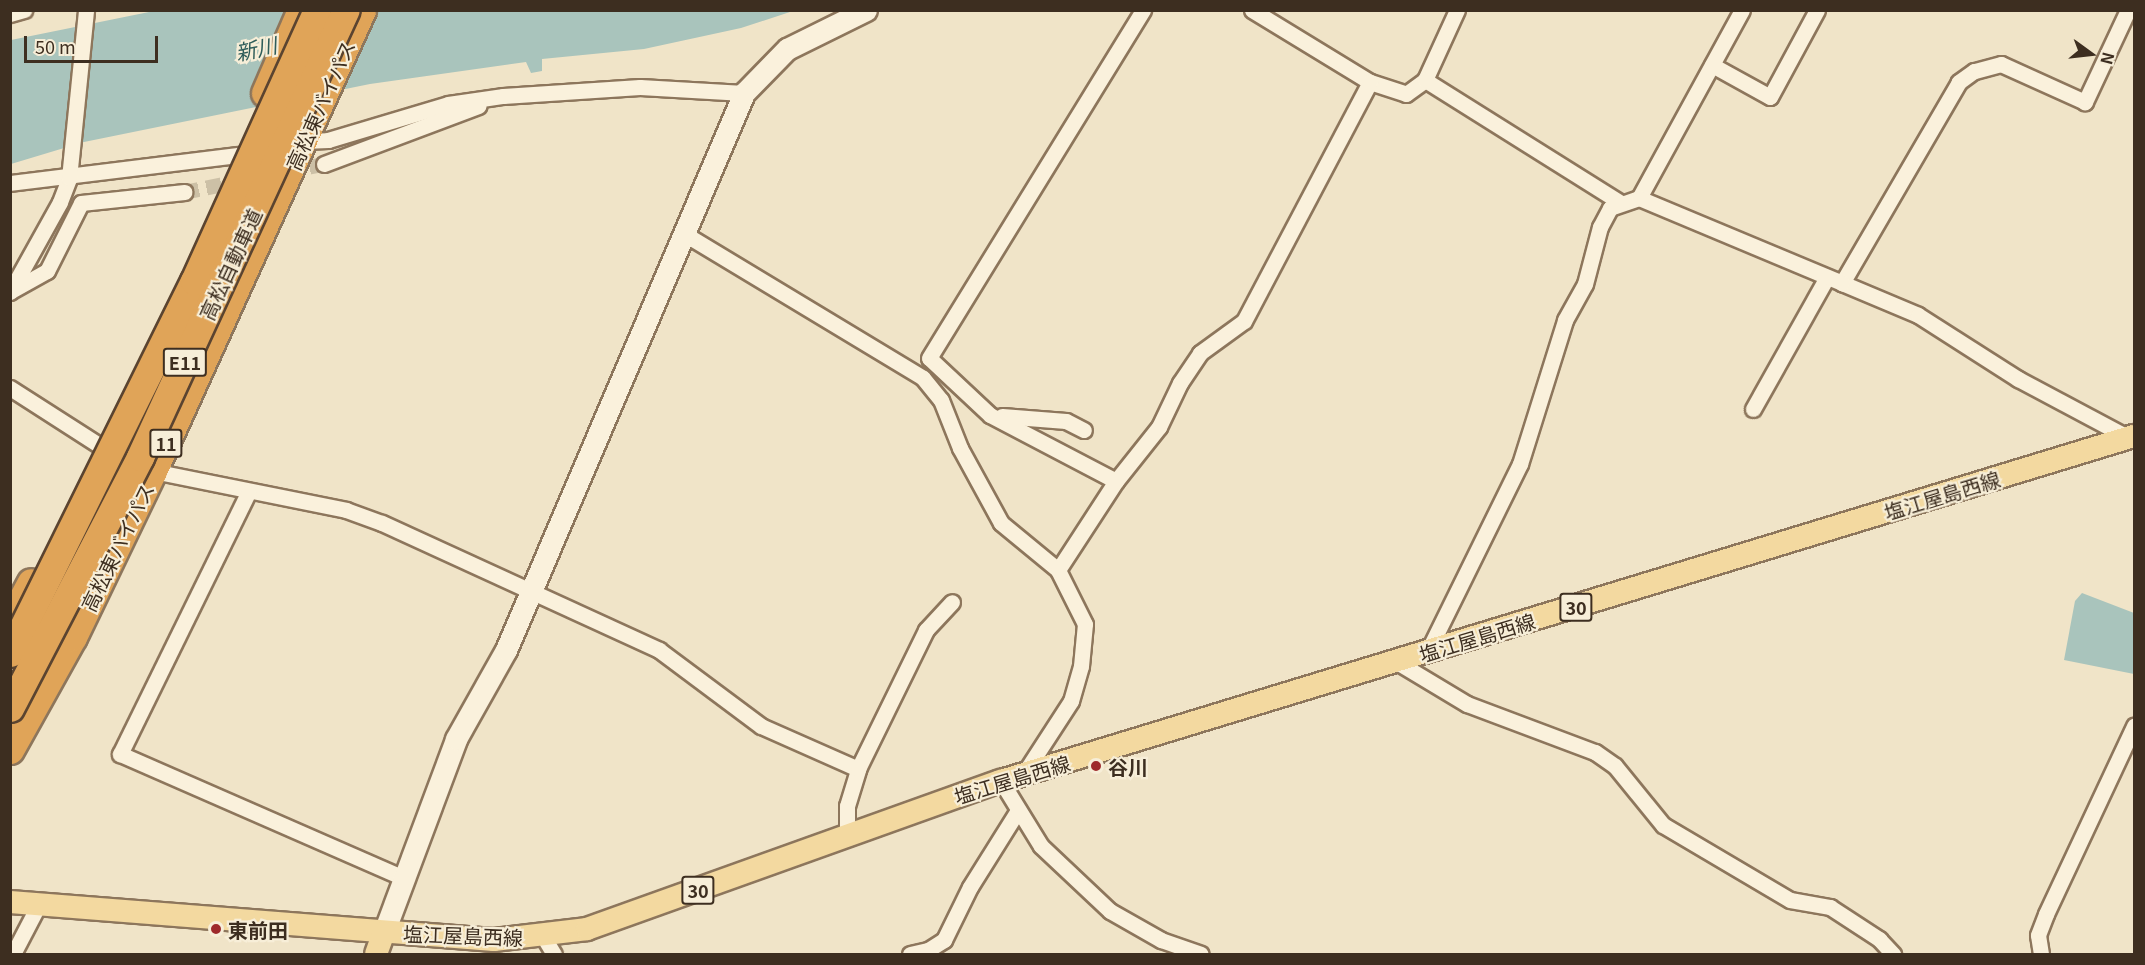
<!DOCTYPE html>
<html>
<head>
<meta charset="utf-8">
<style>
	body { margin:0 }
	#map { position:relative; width:2145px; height:965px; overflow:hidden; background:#f0e4c8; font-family:Georgia,"Noto Sans JP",serif }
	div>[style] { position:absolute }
	.water>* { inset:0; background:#a9c4bc }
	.street-tunnel>* { height:15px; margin-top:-7.5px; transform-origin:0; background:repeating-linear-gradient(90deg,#ccc0a6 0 15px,transparent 0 23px) }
	.roads { filter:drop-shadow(2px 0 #8d765c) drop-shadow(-2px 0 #8d765c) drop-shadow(0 2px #8d765c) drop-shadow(0 -2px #8d765c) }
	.street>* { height:15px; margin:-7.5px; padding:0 7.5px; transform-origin:7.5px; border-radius:7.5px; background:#faf1dc }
	.secondary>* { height:21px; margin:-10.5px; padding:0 10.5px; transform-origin:10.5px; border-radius:10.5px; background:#faf1dc }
	.primary>* { height:22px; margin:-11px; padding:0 11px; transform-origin:11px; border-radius:11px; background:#f3d9a0 }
	.highway>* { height:27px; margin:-13.5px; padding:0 13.5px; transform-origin:13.5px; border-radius:13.5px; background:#e0a458 }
	.bridges { filter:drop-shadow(2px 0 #5b4430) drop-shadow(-2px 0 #5b4430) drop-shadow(0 2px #5b4430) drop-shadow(0 -2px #5b4430) }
	.highway-bridge>* { height:27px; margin:-13.5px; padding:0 13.5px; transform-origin:13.5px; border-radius:13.5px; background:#e0a458 }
	.dots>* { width:16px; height:16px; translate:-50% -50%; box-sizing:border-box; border:3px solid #f7eed8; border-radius:50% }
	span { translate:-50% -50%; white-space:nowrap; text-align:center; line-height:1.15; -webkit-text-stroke:4.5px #f7eed8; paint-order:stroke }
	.shield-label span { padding:2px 4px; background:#f7eed8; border:2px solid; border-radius:4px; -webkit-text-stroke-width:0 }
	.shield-label { font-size:18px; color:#3d2e20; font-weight:700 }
	.street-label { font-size:20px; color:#3d2e20 }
	.poi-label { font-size:20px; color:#3d2e20; font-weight:700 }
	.left { translate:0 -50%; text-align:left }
	.water-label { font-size:21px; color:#2f5d5a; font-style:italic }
	.frame { position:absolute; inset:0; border:12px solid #3d2e20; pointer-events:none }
	.north { position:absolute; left:2061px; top:24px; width:60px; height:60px; -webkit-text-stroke:4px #f7eed8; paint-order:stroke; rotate:105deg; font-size:16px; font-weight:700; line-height:24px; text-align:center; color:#3d2e20 }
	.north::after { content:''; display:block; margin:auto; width:21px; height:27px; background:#3d2e20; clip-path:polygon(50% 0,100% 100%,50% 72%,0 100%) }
	.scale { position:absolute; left:24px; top:36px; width:134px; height:27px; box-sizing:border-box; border:3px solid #3d2e20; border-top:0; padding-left:8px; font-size:18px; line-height:21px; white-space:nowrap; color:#3d2e20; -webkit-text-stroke:4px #f7eed8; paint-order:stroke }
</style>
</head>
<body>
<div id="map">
	<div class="water">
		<i style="clip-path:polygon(154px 11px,793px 11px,741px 28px,644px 49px,542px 59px,542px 71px,531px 73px,526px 62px,370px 84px,84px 142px,11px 164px,11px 40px)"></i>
		<i style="clip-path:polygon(2082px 593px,2134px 613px,2134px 674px,2064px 660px,2075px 601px)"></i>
	</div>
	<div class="street-tunnel">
		<i style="left:287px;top:171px;width:38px;rotate:-11deg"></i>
		<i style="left:184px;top:192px;width:60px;rotate:-11.5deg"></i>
	</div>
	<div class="roads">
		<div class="street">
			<i style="left:1252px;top:10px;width:138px;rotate:31.4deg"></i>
			<i style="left:1370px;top:82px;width:38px;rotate:18deg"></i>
			<i style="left:1406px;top:94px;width:24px;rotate:-36deg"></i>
			<i style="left:1457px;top:10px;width:77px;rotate:114.6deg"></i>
			<i style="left:1425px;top:80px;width:231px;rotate:32.1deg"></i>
			<i style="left:2128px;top:10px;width:102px;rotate:115.1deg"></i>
			<i style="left:2085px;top:102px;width:92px;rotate:-155.7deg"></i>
			<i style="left:2001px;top:64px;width:28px;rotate:165deg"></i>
			<i style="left:1974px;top:71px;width:19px;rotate:144deg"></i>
			<i style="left:1959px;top:82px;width:233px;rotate:120.2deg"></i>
			<i style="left:1842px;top:283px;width:82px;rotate:22.8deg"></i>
			<i style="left:1918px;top:315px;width:119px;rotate:32.6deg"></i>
			<i style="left:2018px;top:379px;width:126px;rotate:28deg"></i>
			<i style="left:10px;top:14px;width:15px;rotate:-16deg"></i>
			<i style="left:1712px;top:65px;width:66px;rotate:28.9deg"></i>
			<i style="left:1770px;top:97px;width:99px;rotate:-61.6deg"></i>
			<i style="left:303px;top:141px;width:25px;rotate:-2deg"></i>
			<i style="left:328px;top:140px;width:125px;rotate:-16.7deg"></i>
			<i style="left:448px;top:104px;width:56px;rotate:-8.3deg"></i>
			<i style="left:503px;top:96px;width:137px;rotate:-3.8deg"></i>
			<i style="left:640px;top:87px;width:104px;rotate:3.3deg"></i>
			<i style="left:324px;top:164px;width:165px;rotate:-20.6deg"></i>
			<i style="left:10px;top:183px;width:230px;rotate:-7deg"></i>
			<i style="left:1639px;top:198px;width:214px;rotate:-61.3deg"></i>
			<i style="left:683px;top:233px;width:280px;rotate:31.1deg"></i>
			<i style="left:923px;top:378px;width:28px;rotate:51deg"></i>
			<i style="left:941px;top:400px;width:52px;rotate:68.4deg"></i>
			<i style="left:960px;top:448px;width:85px;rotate:61.3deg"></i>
			<i style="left:1001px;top:523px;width:74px;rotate:39.5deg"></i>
			<i style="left:11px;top:291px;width:41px;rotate:-29.1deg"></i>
			<i style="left:47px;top:271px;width:76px;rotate:-63.4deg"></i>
			<i style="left:81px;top:203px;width:104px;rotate:-6.1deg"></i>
			<i style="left:10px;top:292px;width:103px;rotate:-60.9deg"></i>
			<i style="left:60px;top:202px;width:26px;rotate:-69deg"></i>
			<i style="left:69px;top:178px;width:169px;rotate:-84.2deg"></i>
			<i style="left:10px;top:388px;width:109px;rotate:32.7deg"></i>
			<i style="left:102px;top:447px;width:56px;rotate:25.2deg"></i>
			<i style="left:153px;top:471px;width:197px;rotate:11.4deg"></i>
			<i style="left:346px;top:510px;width:38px;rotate:20deg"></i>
			<i style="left:382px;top:523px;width:305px;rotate:24.6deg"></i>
			<i style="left:659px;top:650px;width:127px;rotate:36.7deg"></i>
			<i style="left:761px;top:726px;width:106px;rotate:23.9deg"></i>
			<i style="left:1753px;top:409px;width:151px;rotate:-60.7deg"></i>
			<i style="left:1002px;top:416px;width:64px;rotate:4.5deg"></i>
			<i style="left:1066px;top:421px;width:20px;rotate:27deg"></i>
			<i style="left:1116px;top:481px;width:142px;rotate:-152.4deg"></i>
			<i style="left:990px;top:415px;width:83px;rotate:-136.9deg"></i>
			<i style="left:929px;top:358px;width:409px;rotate:-58.4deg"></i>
			<i style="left:248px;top:493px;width:291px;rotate:116.1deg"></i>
			<i style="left:120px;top:754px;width:310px;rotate:23.6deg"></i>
			<i style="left:1427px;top:653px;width:211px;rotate:-63.8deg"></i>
			<i style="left:1520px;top:464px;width:151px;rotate:-72.6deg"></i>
			<i style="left:1565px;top:320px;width:41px;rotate:-60.9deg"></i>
			<i style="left:1585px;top:284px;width:59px;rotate:-75.3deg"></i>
			<i style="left:1600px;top:227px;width:21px;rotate:-62deg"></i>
			<i style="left:1610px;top:208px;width:31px;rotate:-19deg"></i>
			<i style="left:1639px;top:198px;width:220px;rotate:22.7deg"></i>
			<i style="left:1397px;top:662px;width:82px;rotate:31deg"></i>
			<i style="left:1467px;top:704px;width:137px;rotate:20.6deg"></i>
			<i style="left:1595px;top:752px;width:24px;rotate:35deg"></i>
			<i style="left:1615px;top:766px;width:76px;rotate:50.9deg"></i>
			<i style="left:1663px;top:825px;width:147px;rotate:30.6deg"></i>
			<i style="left:1790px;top:900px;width:41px;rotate:9.9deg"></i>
			<i style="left:1830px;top:907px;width:59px;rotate:33.1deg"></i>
			<i style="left:1879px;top:939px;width:21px;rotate:47deg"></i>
			<i style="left:1023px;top:775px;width:88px;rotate:-57deg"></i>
			<i style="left:1071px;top:701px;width:36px;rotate:-74deg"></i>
			<i style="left:1081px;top:666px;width:42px;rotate:-84.6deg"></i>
			<i style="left:1085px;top:624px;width:60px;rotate:-116.6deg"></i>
			<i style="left:1058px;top:570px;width:106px;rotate:-56.9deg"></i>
			<i style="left:1116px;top:481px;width:69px;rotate:-51.5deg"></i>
			<i style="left:1159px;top:427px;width:49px;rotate:-64.5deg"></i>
			<i style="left:1180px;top:383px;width:36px;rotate:-56deg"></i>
			<i style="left:1200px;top:353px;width:54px;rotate:-36deg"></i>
			<i style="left:1244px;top:321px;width:270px;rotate:-62.2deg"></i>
			<i style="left:1001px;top:781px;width:76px;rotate:58.4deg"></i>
			<i style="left:1041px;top:846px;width:95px;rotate:43.3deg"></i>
			<i style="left:1110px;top:911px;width:59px;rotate:29.6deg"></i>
			<i style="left:1161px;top:940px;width:42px;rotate:19.3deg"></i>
			<i style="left:847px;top:834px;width:28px;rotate:-90deg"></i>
			<i style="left:847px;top:806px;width:39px;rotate:-73deg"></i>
			<i style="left:858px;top:769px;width:155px;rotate:-63.9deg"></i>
			<i style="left:926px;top:630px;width:38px;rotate:-47deg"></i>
			<i style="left:543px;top:936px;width:21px;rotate:59deg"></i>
			<i style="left:13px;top:954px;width:56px;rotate:-62.5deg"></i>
			<i style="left:910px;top:954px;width:18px;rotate:-13deg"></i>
			<i style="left:928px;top:950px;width:19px;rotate:-32deg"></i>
			<i style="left:944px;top:940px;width:59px;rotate:-63.9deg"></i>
			<i style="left:970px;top:887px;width:89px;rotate:-57.9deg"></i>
			<i style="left:2041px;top:954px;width:19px;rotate:-99deg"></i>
			<i style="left:2038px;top:935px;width:22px;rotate:-69deg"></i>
			<i style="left:2046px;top:914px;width:208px;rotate:-64.9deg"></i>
		</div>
		<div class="secondary">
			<i style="left:384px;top:932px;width:206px;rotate:-69.5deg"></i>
			<i style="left:456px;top:739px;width:102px;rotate:-60.7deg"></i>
			<i style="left:506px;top:650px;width:606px;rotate:-66.86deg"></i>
			<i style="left:744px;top:93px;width:62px;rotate:-45.7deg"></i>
			<i style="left:787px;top:49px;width:88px;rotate:-26.3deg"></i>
		</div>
		<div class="primary">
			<i style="left:10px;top:902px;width:485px;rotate:4.5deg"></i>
			<i style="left:494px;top:940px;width:94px;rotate:-6.7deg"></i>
			<i style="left:587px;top:929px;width:440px;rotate:-19.7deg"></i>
			<i style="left:1001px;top:781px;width:1184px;rotate:-16.94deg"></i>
			<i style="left:376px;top:954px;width:23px;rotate:-70deg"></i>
		</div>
		<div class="highway">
			<i style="left:265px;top:93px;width:90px;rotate:-66.6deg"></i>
			<i style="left:10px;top:621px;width:44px;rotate:-61.7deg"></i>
			<i style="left:10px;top:750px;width:129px;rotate:-60.9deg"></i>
			<i style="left:73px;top:637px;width:184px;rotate:-64.3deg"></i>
			<i style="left:153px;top:471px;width:506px;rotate:-65.61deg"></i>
		</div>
	</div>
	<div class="bridges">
		<div class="highway-bridge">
			<i style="left:10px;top:653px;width:415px;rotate:-63.7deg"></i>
			<i style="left:194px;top:281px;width:298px;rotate:-65.6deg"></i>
			<i style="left:10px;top:708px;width:283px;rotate:-62.6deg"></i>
			<i style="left:140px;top:457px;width:492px;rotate:-65.3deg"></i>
		</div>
	</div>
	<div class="dots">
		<i style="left:1096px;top:766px;background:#9e2a2b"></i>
		<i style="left:216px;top:929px;background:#9e2a2b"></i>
	</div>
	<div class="shield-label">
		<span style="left:185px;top:362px">E11</span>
		<span style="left:166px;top:443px">11</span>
		<span style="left:1576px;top:607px">30</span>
		<span style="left:698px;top:890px">30</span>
	</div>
	<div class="street-label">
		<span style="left:320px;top:105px;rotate:-66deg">高松東バイパス</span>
		<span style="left:230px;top:264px;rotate:-65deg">高松自動車道</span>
		<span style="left:1942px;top:495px;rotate:-17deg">塩江屋島西線</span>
		<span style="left:117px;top:547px;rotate:-64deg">高松東バイパス</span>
		<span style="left:1477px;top:637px;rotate:-17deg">塩江屋島西線</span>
		<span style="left:1012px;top:779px;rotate:-17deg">塩江屋島西線</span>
		<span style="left:463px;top:935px;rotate:2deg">塩江屋島西線</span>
	</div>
	<div class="poi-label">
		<span class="left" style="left:1108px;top:766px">谷川</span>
		<span class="left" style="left:228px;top:929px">東前田</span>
	</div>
	<div class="water-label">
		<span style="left:256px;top:48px;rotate:-12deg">新川</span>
	</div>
	<div class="frame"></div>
	<div class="north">N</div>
	<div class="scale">50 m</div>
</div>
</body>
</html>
